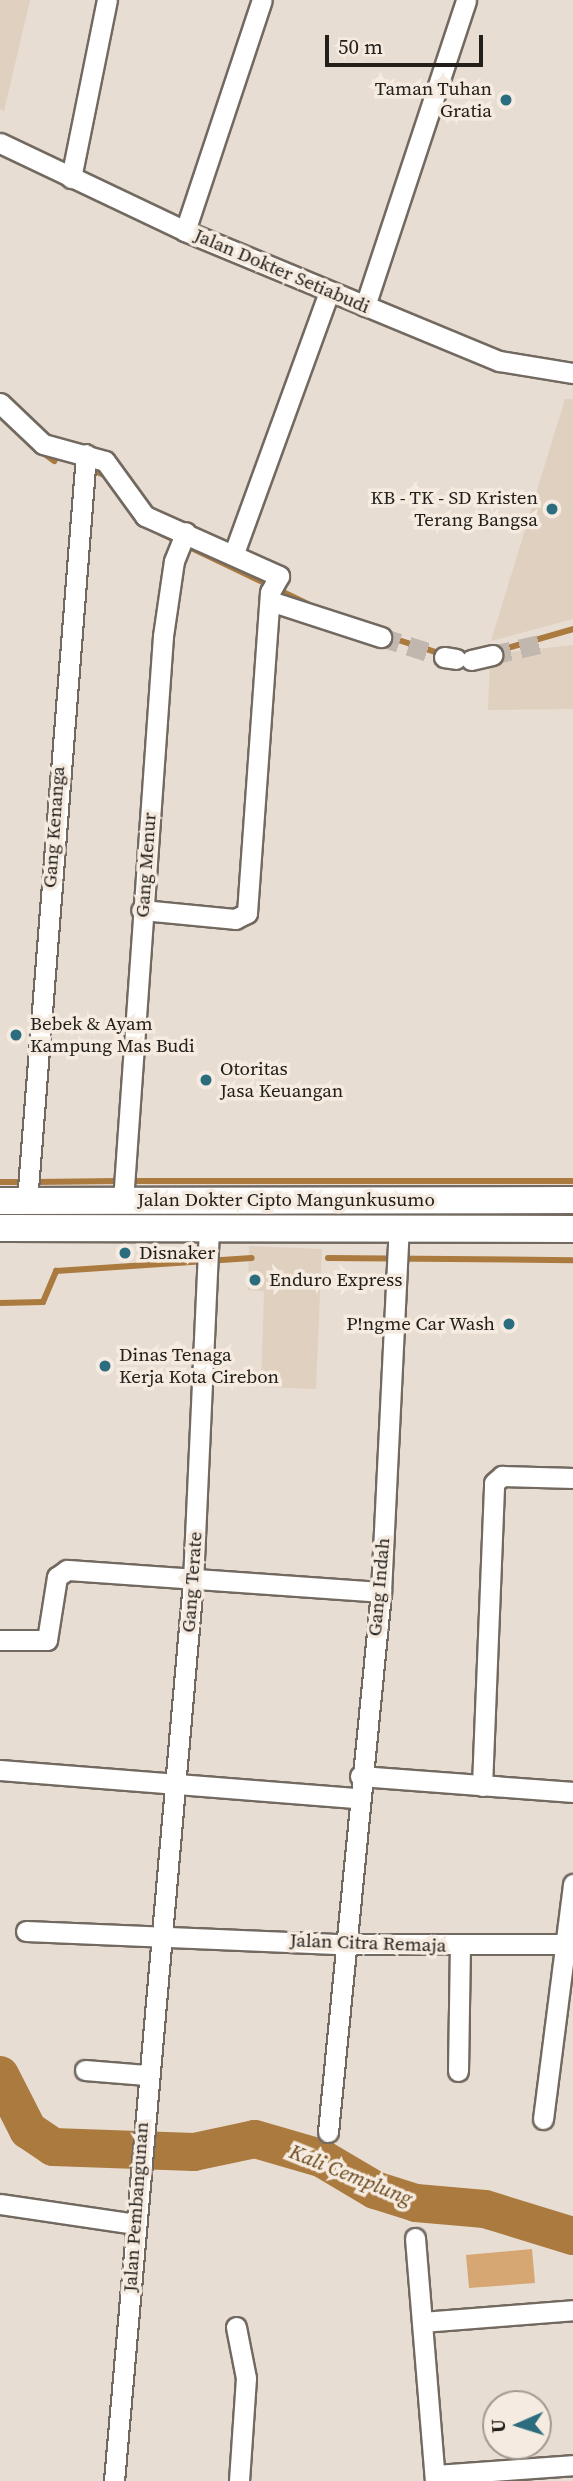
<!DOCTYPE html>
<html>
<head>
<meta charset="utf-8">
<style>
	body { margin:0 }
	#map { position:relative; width:573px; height:2481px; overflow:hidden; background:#e8ddd3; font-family:"Source Serif 4",serif }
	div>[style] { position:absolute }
	.built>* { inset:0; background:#e0d0c0 }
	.green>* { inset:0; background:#d6a772 }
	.stream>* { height:6px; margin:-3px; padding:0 3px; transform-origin:3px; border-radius:3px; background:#ab7a3f }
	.river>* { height:38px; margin:-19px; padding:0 19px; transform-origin:19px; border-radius:19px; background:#ab7a3f }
	.street-tunnel>* { height:19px; margin-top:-9.5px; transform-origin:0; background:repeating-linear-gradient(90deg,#c1b7ae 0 19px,transparent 0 29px) }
	.roads { filter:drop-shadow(2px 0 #726960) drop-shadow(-2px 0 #726960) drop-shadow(0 2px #726960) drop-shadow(0 -2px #726960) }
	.street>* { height:19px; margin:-9.5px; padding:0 9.5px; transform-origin:9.5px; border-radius:9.5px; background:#fff }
	.secondary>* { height:26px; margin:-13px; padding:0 13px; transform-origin:13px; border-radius:13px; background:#fff }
	.dots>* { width:19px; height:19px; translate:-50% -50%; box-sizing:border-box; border:4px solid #f5ebe0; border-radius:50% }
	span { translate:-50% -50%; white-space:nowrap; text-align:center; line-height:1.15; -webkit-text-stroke:7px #f5ebe0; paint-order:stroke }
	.poi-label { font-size:19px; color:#23201c }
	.right { translate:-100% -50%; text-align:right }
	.left { translate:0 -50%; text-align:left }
	.street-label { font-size:19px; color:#23201c }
	.water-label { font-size:21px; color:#684518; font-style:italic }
	.north { position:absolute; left:482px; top:2390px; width:70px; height:70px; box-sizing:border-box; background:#f5ebe0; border:2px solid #a19a92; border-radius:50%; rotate:267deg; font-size:19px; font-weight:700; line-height:28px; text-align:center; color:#23201c }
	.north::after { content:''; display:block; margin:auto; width:24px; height:32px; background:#2b6d7f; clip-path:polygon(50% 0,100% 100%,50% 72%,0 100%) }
	.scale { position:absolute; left:325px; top:35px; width:158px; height:32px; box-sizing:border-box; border:4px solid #23201c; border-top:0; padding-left:9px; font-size:21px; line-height:24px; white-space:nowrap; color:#23201c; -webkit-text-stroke:5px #f5ebe0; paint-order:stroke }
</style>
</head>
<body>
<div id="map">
	<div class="built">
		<i style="clip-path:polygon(0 0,30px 0,4px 111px,0 109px)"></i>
		<i style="clip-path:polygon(565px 399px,573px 399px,573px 619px,491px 641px)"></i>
		<i style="clip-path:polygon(573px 645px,573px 709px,488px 710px,490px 662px,502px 653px)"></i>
		<i style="clip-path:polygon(249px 1246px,322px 1249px,316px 1389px,261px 1387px,264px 1291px,248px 1290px)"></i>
	</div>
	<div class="green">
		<i style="clip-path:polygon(532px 2249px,535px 2283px,469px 2288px,466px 2255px)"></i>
	</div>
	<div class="stream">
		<i style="left:39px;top:450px;width:19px;rotate:36deg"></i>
		<i style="left:93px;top:470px;width:17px;rotate:24deg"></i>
		<i style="left:118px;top:493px;width:36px;rotate:53deg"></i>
		<i style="left:160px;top:533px;width:164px;rotate:25.6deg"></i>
		<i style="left:383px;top:635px;width:62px;rotate:17.9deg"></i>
		<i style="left:494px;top:652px;width:82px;rotate:-16.2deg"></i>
		<i style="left:131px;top:1181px;width:442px"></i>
		<i style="left:0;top:1182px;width:21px"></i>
		<i style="left:35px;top:1182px;width:84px;rotate:-0.7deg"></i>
		<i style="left:328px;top:1258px;width:245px;rotate:0.5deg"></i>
		<i style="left:0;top:1303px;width:43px;rotate:-1.3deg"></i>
		<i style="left:43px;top:1302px;width:34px;rotate:-67deg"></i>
		<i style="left:56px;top:1271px;width:196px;rotate:-3.8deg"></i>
	</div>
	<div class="river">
		<i style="left:0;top:2075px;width:62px;rotate:63deg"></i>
		<i style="left:28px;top:2130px;width:30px;rotate:34deg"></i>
		<i style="left:53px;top:2147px;width:141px;rotate:2deg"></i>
		<i style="left:194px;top:2152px;width:62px;rotate:-12deg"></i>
		<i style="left:255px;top:2139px;width:69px;rotate:16.1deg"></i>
		<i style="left:321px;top:2158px;width:63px;rotate:30.7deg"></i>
		<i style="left:375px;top:2190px;width:43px;rotate:17.6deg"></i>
		<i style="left:416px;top:2203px;width:69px;rotate:5deg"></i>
		<i style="left:485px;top:2209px;width:92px;rotate:17.1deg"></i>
	</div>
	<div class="street-tunnel">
		<i style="left:381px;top:637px;width:66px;rotate:17.6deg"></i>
		<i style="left:492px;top:655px;width:49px;rotate:-12.9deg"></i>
	</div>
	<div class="roads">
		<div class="street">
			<i style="left:0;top:143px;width:205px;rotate:25.4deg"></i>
			<i style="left:185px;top:231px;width:340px;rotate:22.5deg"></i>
			<i style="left:499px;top:361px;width:75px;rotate:9.2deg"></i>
			<i style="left:71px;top:178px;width:182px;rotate:-78.6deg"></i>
			<i style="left:185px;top:231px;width:243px;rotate:-71.6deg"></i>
			<i style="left:365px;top:306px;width:322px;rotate:-71.7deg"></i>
			<i style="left:0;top:403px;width:59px;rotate:43.6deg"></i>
			<i style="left:43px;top:444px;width:64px;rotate:15.3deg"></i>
			<i style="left:105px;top:461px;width:68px;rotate:54deg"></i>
			<i style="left:145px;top:516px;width:147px;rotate:24.1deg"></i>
			<i style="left:279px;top:576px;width:18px;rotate:119deg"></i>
			<i style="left:270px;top:592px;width:322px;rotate:94.1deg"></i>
			<i style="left:247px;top:913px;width:13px;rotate:153deg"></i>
			<i style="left:235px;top:919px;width:94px;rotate:-174.5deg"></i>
			<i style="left:234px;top:553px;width:278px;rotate:-70deg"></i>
			<i style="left:270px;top:601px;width:117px;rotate:18deg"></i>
			<i style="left:444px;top:657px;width:12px;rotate:9deg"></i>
			<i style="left:471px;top:660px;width:22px;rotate:-13deg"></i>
			<i style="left:27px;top:1201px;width:749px;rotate:-85.48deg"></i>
			<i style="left:123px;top:1201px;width:566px;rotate:-85.95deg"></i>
			<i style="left:163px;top:636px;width:76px;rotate:-81.7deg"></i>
			<i style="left:174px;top:561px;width:31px;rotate:-68deg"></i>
			<i style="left:0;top:1640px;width:47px"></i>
			<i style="left:47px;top:1640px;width:64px;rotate:-81deg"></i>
			<i style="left:57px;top:1577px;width:12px;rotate:-35deg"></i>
			<i style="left:67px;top:1570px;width:315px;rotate:4deg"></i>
			<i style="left:0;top:1770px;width:359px;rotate:4.5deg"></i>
			<i style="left:360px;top:1776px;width:214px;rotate:4.3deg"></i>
			<i style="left:482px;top:1786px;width:303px;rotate:-87.7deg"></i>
			<i style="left:494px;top:1483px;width:11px;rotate:-41deg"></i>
			<i style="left:502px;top:1476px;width:71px;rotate:1.6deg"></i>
			<i style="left:26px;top:1931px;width:316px;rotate:2.4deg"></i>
			<i style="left:342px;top:1944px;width:231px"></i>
			<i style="left:85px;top:2070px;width:61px;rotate:4.7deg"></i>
			<i style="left:458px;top:2071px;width:126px;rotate:-89.1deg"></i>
			<i style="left:543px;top:2119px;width:237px;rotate:-82.7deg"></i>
			<i style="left:328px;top:2132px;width:543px;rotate:-84.39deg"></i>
			<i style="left:381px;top:1592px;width:363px;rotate:-87.2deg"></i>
			<i style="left:0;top:2204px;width:136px;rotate:8.4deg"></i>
			<i style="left:415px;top:2238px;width:244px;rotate:85.3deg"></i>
			<i style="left:422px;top:2322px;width:151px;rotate:-4.5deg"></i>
			<i style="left:236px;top:2327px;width:52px;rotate:78.9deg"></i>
			<i style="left:246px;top:2378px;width:103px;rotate:93.9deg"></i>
			<i style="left:435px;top:2475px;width:138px;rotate:-4.1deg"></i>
			<i style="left:114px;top:2481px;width:903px;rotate:-84.98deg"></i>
			<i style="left:193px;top:1581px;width:352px;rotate:-87.4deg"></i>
		</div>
		<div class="secondary">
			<i style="left:0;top:1201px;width:573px;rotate:-0.1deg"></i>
			<i style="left:0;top:1228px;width:573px;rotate:0.1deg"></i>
		</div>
	</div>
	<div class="dots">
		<i style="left:506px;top:100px;background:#2b6d7f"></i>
		<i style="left:552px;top:509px;background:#2b6d7f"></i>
		<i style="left:16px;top:1035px;background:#2b6d7f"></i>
		<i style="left:206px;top:1080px;background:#2b6d7f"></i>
		<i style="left:125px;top:1253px;background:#2b6d7f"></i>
		<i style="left:255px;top:1280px;background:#2b6d7f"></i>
		<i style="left:509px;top:1324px;background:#2b6d7f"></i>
		<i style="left:105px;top:1366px;background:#2b6d7f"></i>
	</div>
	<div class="poi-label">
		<span class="right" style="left:492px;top:100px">Taman Tuhan<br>Gratia</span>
		<span class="right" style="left:538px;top:509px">KB - TK - SD Kristen<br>Terang Bangsa</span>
		<span class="left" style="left:30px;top:1035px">Bebek &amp; Ayam<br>Kampung Mas Budi</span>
		<span class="left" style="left:220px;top:1080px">Otoritas<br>Jasa Keuangan</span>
		<span class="left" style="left:139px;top:1253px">Disnaker</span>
		<span class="left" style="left:269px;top:1280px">Enduro Express</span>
		<span class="right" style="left:495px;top:1324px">P!ngme Car Wash</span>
		<span class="left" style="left:119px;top:1366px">Dinas Tenaga<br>Kerja Kota Cirebon</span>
	</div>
	<div class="street-label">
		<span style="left:282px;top:271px;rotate:23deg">Jalan Dokter Setiabudi</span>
		<span style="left:54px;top:827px;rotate:-86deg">Gang Kenanga</span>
		<span style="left:146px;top:865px;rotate:-86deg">Gang Menur</span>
		<span style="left:286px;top:1200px">Jalan Dokter Cipto Mangunkusumo</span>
		<span style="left:192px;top:1582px;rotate:-86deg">Gang Terate</span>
		<span style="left:379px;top:1587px;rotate:-85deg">Gang Indah</span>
		<span style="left:368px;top:1943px;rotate:2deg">Jalan Citra Remaja</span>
		<span style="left:136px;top:2207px;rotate:-86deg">Jalan Pembangunan</span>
	</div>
	<div class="water-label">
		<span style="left:351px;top:2175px;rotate:22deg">Kali Cemplung</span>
	</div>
	<div class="north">U</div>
	<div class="scale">50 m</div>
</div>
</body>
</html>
